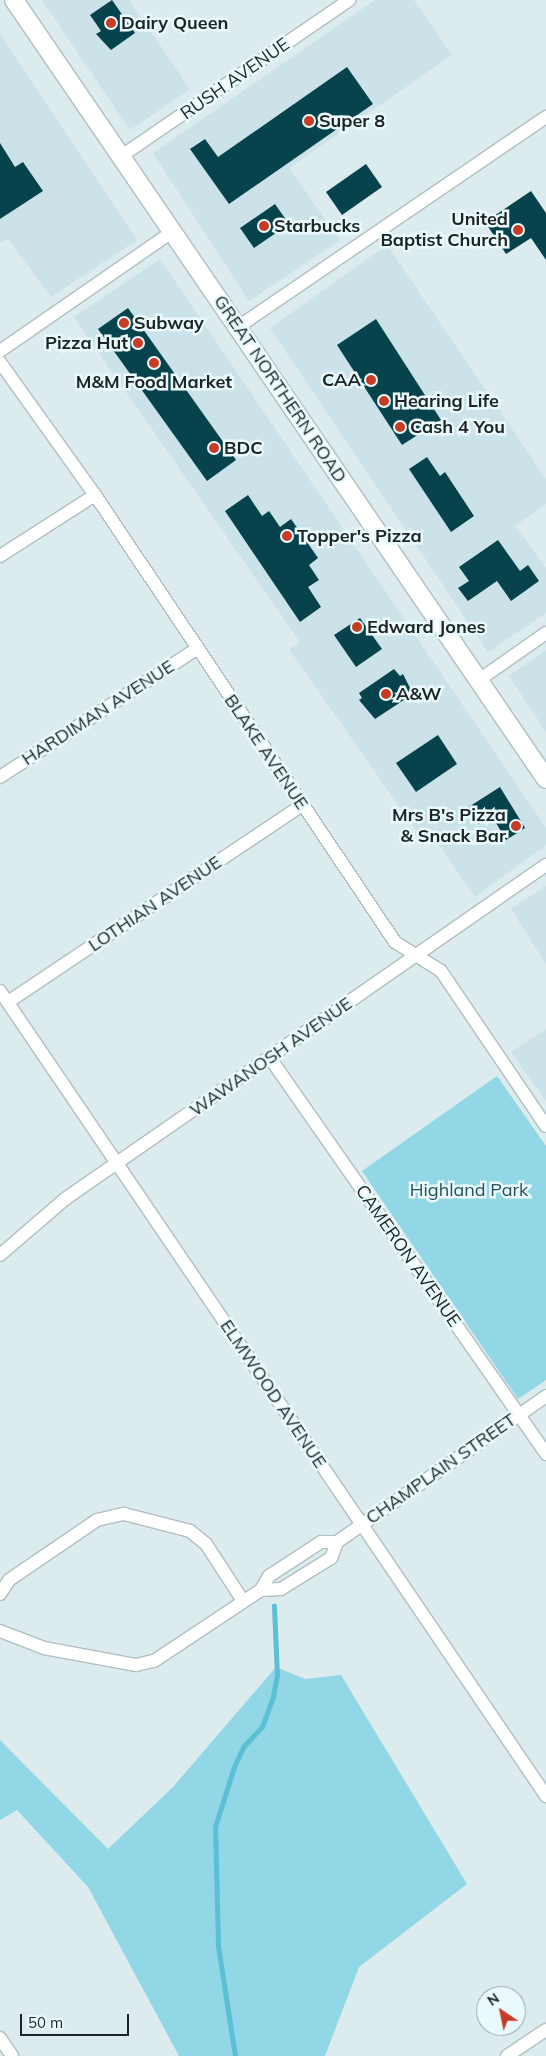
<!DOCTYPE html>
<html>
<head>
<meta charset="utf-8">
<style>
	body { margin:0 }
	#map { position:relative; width:546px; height:2056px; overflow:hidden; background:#dcebee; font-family:Mulish,sans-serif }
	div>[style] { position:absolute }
	.built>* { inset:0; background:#cae2e8 }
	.green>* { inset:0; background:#92d7e6 }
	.stream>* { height:4.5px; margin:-2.25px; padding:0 2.25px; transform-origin:2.25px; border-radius:2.25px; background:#5bc0d4 }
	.building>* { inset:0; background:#07434d }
	.roads { filter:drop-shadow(1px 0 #b0bfc2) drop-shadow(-1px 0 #b0bfc2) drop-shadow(0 1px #b0bfc2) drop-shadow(0 -1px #b0bfc2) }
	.street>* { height:12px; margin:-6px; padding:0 6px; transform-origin:6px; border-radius:6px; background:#fff }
	.secondary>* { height:18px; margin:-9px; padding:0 9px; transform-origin:9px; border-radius:9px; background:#fff }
	.dots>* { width:14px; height:14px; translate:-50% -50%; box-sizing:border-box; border:2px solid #e9f9fc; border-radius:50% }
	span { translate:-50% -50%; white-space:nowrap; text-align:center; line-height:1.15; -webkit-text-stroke:5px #e9f9fc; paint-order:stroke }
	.poi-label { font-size:18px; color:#1e2425; font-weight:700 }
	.left { translate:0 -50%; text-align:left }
	.right { translate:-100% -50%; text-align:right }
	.street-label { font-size:18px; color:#1e2425 }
	.park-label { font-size:18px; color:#25515a }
	.north { position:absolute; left:476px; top:1986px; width:50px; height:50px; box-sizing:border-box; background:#e9f9fc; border:1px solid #98a4a6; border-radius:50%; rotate:326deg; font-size:14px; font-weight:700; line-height:20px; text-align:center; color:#1e2425 }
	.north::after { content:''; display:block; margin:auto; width:18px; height:22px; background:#c73c24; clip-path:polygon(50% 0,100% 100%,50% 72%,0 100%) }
	.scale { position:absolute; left:20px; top:2014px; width:109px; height:22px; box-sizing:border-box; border:2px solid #1e2425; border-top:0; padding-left:6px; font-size:15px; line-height:18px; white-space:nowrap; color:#1e2425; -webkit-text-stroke:4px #e9f9fc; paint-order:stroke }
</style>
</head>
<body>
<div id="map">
	<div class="built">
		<i style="clip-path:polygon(42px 0,129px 0,190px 89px,130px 130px)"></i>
		<i style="clip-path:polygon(375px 0,414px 0,452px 55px,289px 168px,340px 240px,249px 301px,153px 153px)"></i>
		<i style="clip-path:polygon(0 34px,137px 240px,51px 297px,8px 239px,0 243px)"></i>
		<i style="clip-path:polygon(387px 245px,546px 479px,546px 504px,515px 526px,546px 568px,546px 613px,488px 652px,270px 328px)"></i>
		<i style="clip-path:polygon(160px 259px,546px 828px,546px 845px,475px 897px,432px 835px,422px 839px,289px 649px,300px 642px,74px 317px)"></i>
		<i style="clip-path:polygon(546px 650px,546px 732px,509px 676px)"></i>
		<i style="clip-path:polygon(546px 886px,546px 964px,511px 909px)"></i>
		<i style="clip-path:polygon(546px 1029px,546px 1101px,511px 1052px)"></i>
	</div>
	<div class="green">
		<i style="clip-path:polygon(497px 1076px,546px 1146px,546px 1380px,518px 1399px,362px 1171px)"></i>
		<i style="clip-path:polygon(276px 1667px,305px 1679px,341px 1675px,467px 1884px,359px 1967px,325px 2056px,179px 2056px,88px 1887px,17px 1810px,0 1820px,0 1740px,108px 1849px,173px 1787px)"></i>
	</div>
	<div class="stream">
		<i style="left:235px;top:2056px;width:111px;rotate:-98.8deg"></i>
		<i style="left:218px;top:1946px;width:119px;rotate:-91.4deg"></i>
		<i style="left:215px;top:1827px;width:63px;rotate:-72.4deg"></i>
		<i style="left:234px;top:1767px;width:23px;rotate:-65deg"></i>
		<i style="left:244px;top:1746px;width:26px;rotate:-47deg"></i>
		<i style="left:262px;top:1727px;width:33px;rotate:-70deg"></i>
		<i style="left:273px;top:1696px;width:20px;rotate:-79deg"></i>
		<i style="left:277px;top:1676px;width:70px;rotate:-92.5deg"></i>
	</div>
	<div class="building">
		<i style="clip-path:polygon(112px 0,135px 33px,111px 50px,96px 34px,101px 31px,90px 15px)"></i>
		<i style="clip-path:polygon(347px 67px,373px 104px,229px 204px,190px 149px,205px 139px,218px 157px)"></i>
		<i style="clip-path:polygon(0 143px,15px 167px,23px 162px,43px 191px,0 219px)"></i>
		<i style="clip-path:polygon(366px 164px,382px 187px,342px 215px,326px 192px)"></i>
		<i style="clip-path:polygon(531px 191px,546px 213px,546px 260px,531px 238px,506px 254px,485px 222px)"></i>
		<i style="clip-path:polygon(275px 204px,289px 224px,254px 248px,240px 228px)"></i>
		<i style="clip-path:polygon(128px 308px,236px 460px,207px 481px,98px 329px)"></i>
		<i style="clip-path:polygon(376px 319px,441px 420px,402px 445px,337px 345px)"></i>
		<i style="clip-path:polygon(427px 457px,440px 476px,445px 472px,474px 516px,451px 532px,409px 469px)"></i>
		<i style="clip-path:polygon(248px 495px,262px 516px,269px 511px,280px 527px,291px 519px,318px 558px,309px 565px,319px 580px,308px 587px,321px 607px,300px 622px,225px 511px)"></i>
		<i style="clip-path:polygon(498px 540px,520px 571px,528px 565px,539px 581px,511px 601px,497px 581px,468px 601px,458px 588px,469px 581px,459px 567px)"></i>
		<i style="clip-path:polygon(360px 618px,382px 649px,356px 667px,334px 635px)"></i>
		<i style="clip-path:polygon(394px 669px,400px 676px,403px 674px,413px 694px,375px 719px,359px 700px,362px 698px,359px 693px)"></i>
		<i style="clip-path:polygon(438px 735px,457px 764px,416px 792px,396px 763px)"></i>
		<i style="clip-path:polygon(500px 787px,525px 828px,506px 840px,492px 816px,477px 825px,467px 808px)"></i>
	</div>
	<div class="roads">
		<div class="street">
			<i style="left:120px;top:157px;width:278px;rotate:-34.4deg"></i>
			<i style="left:238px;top:327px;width:373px;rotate:-34.3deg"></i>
			<i style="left:0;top:351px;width:209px;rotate:-34.7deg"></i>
			<i style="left:0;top:362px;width:163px;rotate:54.5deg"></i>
			<i style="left:95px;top:495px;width:538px;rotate:56.13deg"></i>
			<i style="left:395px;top:942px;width:54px;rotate:32.2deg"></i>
			<i style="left:441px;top:971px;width:187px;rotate:55.9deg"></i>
			<i style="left:0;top:556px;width:113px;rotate:-32.7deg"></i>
			<i style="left:479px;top:680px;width:82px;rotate:-35deg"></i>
			<i style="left:0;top:777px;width:234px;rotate:-33.1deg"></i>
			<i style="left:0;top:991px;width:973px;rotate:55.85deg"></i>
			<i style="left:8px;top:1002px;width:353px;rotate:-33.8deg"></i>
			<i style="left:270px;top:1058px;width:483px;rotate:55.1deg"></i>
			<i style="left:0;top:1255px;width:86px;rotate:-40.7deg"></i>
			<i style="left:65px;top:1199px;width:586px;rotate:-34.78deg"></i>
			<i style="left:337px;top:1542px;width:16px;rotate:180deg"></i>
			<i style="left:321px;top:1542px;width:62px;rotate:146.8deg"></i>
			<i style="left:269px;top:1576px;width:16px;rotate:120deg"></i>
			<i style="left:261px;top:1590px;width:20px;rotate:-3deg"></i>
			<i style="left:281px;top:1589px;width:59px;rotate:-31.8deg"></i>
			<i style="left:331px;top:1558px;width:17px;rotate:-69deg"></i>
			<i style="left:337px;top:1542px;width:255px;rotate:-34.9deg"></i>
			<i style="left:0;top:1594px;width:17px;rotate:-57deg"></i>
			<i style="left:9px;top:1580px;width:107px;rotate:-34.3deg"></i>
			<i style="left:97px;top:1520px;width:28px;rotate:-13deg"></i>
			<i style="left:124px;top:1514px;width:68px;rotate:14.4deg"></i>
			<i style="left:190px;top:1531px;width:21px;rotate:39deg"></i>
			<i style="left:206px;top:1544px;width:68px;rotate:57deg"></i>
			<i style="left:0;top:1631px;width:47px;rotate:21.1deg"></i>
			<i style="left:44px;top:1648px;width:94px;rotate:10.5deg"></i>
			<i style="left:136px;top:1665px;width:18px;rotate:-13deg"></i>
			<i style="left:154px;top:1661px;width:128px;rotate:-33.6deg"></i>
			<i style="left:0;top:2038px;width:22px;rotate:56deg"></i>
			<i style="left:507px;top:2056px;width:47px;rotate:-33.7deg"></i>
		</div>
		<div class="secondary">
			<i style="left:14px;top:0;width:943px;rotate:55.67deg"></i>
		</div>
	</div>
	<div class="dots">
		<i style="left:111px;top:23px;background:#c73c24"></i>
		<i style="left:309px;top:121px;background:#c73c24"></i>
		<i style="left:264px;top:226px;background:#c73c24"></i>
		<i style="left:518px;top:230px;background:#c73c24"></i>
		<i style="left:124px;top:323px;background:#c73c24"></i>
		<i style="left:138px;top:343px;background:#c73c24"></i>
		<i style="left:154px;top:363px;background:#c73c24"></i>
		<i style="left:371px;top:380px;background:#c73c24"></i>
		<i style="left:384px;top:401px;background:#c73c24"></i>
		<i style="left:400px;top:427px;background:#c73c24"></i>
		<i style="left:214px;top:448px;background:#c73c24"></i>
		<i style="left:287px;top:536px;background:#c73c24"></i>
		<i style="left:357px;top:627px;background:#c73c24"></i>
		<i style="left:386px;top:694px;background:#c73c24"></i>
		<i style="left:516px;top:826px;background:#c73c24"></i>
	</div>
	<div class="poi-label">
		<span class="left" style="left:121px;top:23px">Dairy Queen</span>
		<span class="left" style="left:319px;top:121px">Super 8</span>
		<span class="right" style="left:508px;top:230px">United<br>Baptist Church</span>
		<span class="left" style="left:274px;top:226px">Starbucks</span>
		<span class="left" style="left:134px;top:323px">Subway</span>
		<span class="right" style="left:128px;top:343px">Pizza Hut</span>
		<span class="right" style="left:361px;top:380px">CAA</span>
		<span style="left:154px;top:382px">M&amp;M Food Market</span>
		<span class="left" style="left:394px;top:401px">Hearing Life</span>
		<span class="left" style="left:410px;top:427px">Cash 4 You</span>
		<span class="left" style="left:224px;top:448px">BDC</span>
		<span class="left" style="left:297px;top:536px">Topper's Pizza</span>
		<span class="left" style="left:367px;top:627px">Edward Jones</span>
		<span class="left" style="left:396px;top:694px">A&amp;W</span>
		<span class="right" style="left:506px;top:826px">Mrs B's Pizza<br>&amp; Snack Bar</span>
	</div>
	<div class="street-label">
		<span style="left:235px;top:79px;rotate:-35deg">RUSH AVENUE</span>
		<span style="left:280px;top:389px;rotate:56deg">GREAT NORTHERN ROAD</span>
		<span style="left:98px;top:713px;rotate:-33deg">HARDIMAN AVENUE</span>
		<span style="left:266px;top:752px;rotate:56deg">BLAKE AVENUE</span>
		<span style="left:155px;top:904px;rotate:-34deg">LOTHIAN AVENUE</span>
		<span style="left:271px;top:1057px;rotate:-35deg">WAWANOSH AVENUE</span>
		<span style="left:408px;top:1256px;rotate:55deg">CAMERON AVENUE</span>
		<span style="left:273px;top:1394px;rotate:56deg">ELMWOOD AVENUE</span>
		<span style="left:441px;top:1469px;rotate:-35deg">CHAMPLAIN STREET</span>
	</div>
	<div class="park-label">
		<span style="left:469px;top:1190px">Highland Park</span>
	</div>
	<div class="north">N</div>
	<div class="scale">50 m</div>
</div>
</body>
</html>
